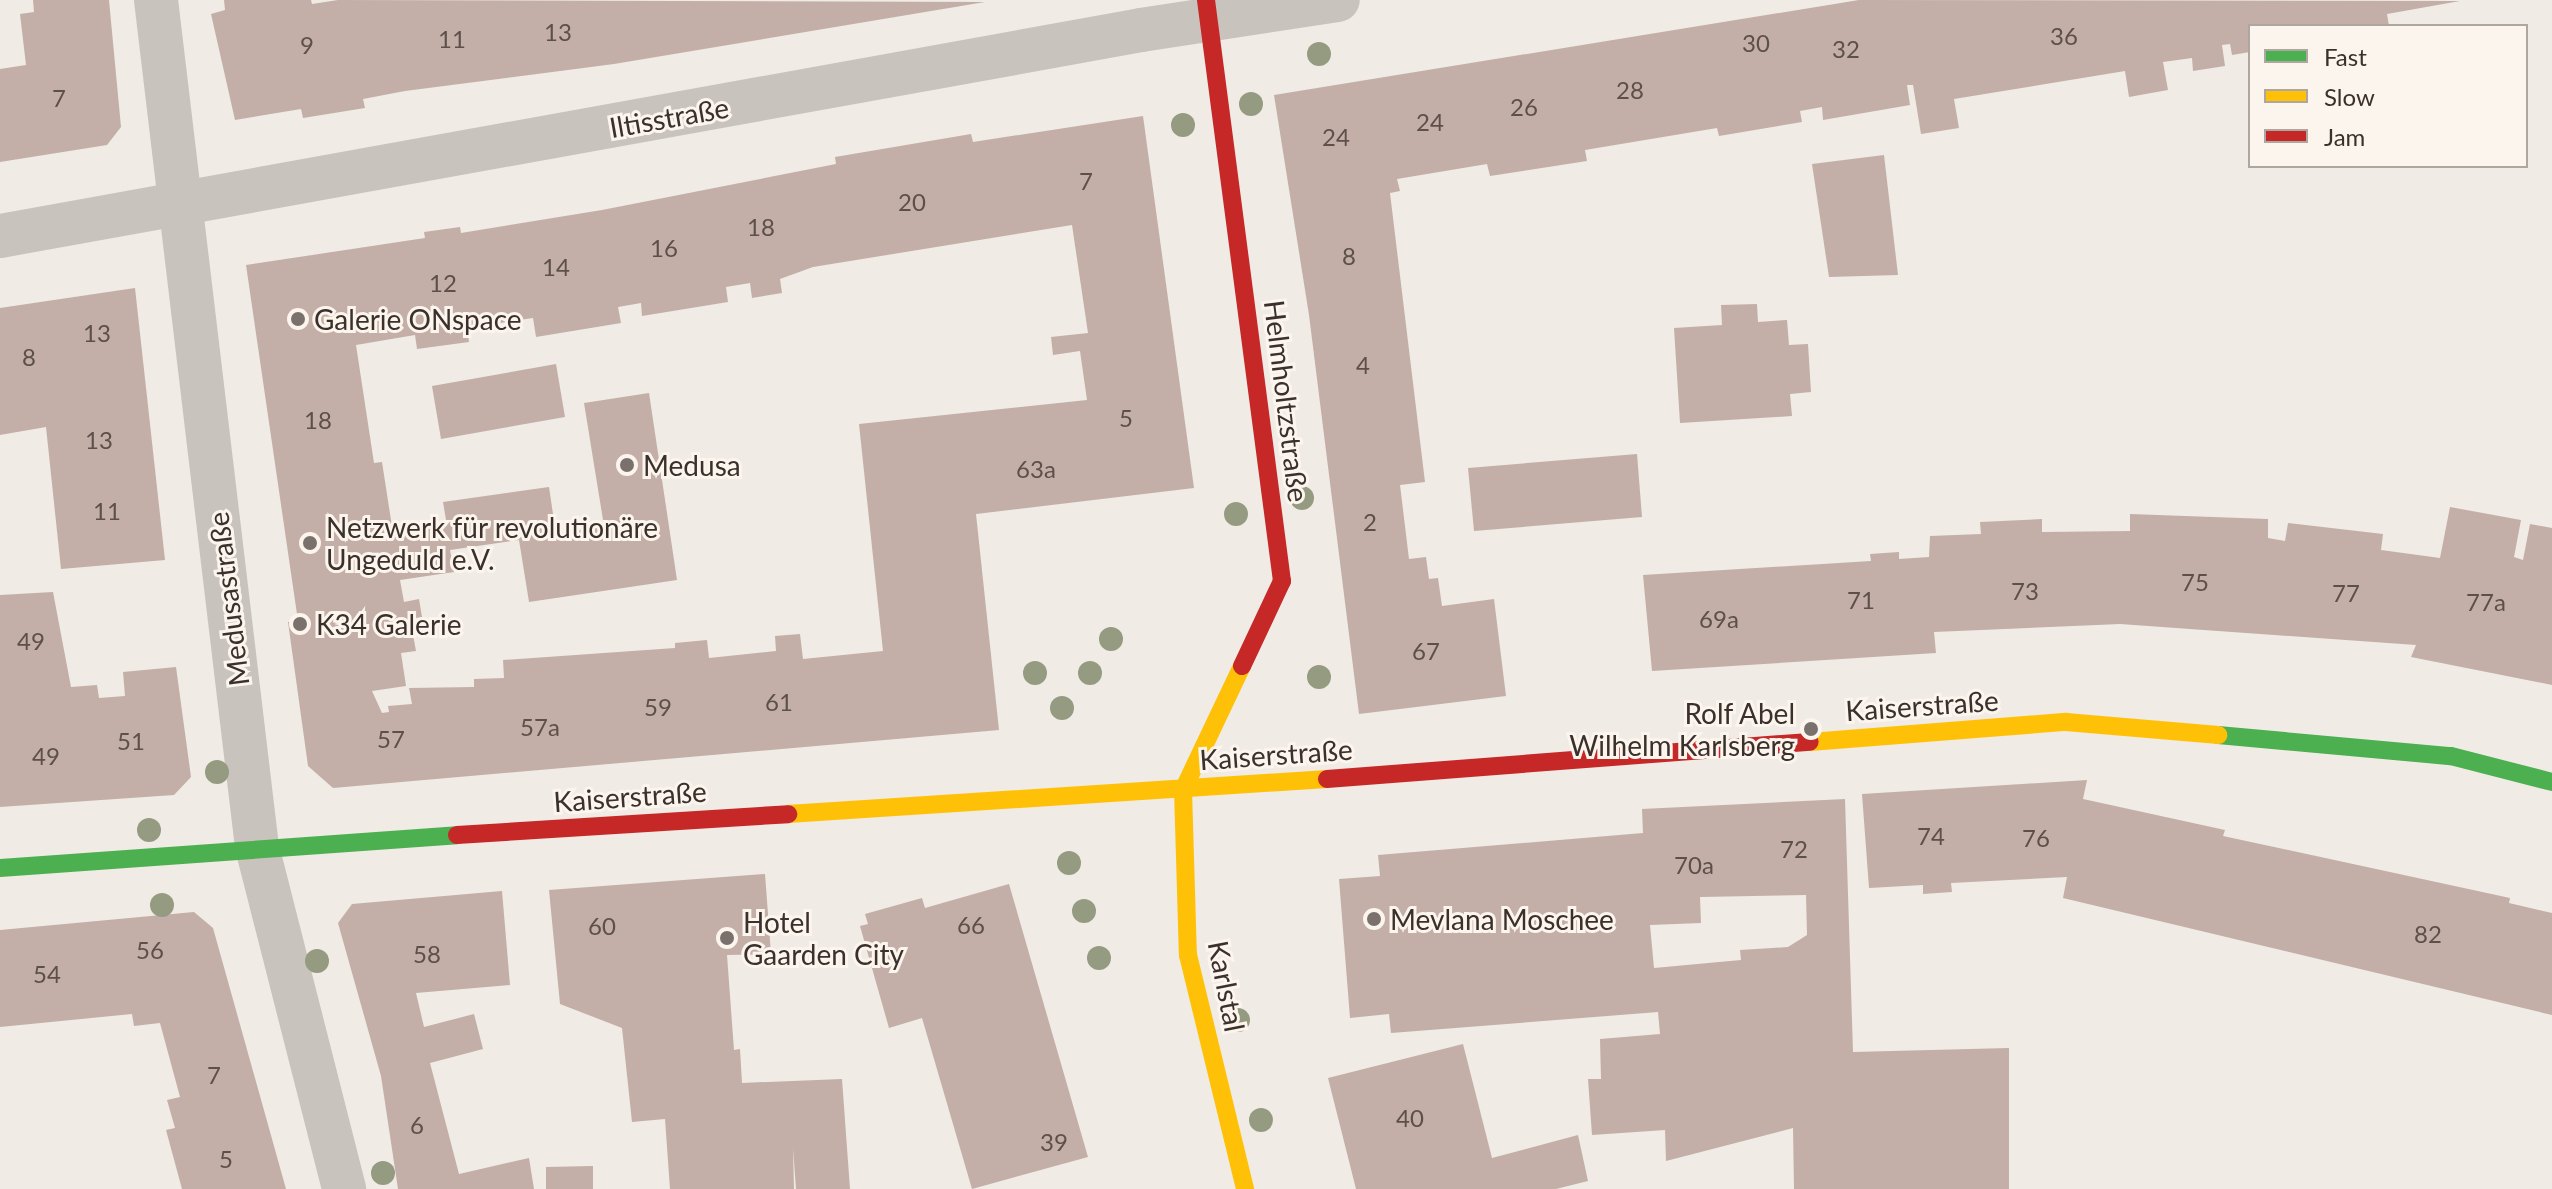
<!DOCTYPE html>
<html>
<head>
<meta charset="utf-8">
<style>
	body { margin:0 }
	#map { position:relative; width:2552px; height:1189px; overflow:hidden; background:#f0ebe5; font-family:Lato,sans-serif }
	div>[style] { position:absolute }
	.building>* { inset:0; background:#c3afa7 }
	.street>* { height:44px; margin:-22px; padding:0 22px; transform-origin:22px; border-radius:22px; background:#c9c3be }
	.fast>* { height:18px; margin:-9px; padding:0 9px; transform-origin:9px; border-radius:9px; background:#4caf50 }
	.slow>* { height:18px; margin:-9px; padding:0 9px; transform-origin:9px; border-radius:9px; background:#ffc107 }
	.jam>* { height:18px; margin:-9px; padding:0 9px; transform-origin:9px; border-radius:9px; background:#c62828 }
	.trees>* { width:24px; height:24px; margin:-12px; border-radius:50%; background:#959b80 }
	.dots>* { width:22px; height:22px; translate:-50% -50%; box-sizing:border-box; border:4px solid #fbf5ee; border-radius:50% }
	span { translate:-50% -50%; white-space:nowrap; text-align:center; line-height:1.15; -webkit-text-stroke:6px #fbf5ee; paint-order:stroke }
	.number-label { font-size:24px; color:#5d504a }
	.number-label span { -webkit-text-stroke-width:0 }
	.street-label { font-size:28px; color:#3b302b }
	.poi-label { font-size:28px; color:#3b302b }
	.left { translate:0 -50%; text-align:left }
	.right { translate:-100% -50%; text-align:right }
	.legend { position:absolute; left:2248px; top:24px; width:280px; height:144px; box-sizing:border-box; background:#fbf5ee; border:2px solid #aea6a0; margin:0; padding:10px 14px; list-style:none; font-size:24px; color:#3b302b }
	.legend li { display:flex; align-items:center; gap:16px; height:40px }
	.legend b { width:40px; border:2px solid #aea6a0 }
</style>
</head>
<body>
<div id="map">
	<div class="building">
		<i style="clip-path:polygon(33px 0,109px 0,121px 127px,107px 145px,0 162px,0 69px,26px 65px,20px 14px,34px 12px)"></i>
		<i style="clip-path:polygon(224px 0,311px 0,312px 4px,338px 0,985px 2px,614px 64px,405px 91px,363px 99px,365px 108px,303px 118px,301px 109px,235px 120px,211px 14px,225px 10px)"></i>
		<i style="clip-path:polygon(1859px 0,2460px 1px,2387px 14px,2389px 26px,2250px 26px,2250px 52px,2232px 55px,2230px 44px,2222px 45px,2225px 66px,2193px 71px,2192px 58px,2163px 62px,2168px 90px,2129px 97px,2125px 71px,1954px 99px,1959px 128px,1921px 134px,1913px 85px,1907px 85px,1910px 105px,1823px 120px,1822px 107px,1800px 111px,1802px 122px,1719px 136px,1717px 128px,1585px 150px,1587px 161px,1490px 176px,1487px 164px,1397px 179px,1400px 191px,1390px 193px,1425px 482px,1400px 485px,1409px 559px,1426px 557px,1429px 579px,1438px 578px,1442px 606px,1494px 599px,1506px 696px,1359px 714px,1309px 315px,1274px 95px)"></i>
		<i style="clip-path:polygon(evenodd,1143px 116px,1194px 488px,976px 514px,999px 730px,333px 788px,308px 766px,288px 622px,298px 621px,246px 265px,425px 238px,424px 232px,460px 227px,461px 233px,602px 210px,836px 164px,835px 157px,971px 134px,973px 142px,1143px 116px,1072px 225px,1088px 333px,1051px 337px,1053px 355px,1080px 351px,1087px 400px,859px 424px,883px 651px,803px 659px,800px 634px,775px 636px,776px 651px,709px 658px,707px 640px,675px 643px,675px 648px,503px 660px,504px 678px,474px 679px,474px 687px,409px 688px,412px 704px,388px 706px,389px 712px,382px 713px,372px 691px,406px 686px,401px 653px,416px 651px,410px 619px,422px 617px,419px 599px,404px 602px,400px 580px,454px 572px,450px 550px,519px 540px,529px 602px,677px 580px,649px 393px,584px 403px,604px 526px,556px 534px,549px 487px,443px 502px,447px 526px,393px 533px,382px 462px,374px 463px,356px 345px,415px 335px,417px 349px,469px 342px,467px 328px,533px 318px,536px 337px,621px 323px,618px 307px,641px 303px,642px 316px,728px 302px,726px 287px,750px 283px,752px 298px,782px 293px,780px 279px,813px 267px,1072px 225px)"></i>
		<i style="clip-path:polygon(1884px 155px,1898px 275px,1829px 277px,1812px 164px)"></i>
		<i style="clip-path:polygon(135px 288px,165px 560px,61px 569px,46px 427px,0 435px,0 308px)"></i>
		<i style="clip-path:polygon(1757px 304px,1758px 322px,1787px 320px,1789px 345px,1808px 344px,1811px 392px,1790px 394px,1792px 416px,1680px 423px,1674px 328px,1722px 325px,1721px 305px)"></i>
		<i style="clip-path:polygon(556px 364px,565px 417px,441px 439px,432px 386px)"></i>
		<i style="clip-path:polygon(1637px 454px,1642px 517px,1474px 531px,1468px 468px)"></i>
		<i style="clip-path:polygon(2450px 507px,2521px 520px,2514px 557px,2523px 560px,2530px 524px,2552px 528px,2552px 685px,2411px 657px,2416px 645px,2120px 624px,1934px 632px,1936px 653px,1652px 671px,1643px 575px,1871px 561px,1870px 554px,1899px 552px,1899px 559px,1929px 557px,1930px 536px,1981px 534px,1980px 522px,2042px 519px,2042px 532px,2130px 531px,2130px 514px,2268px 519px,2268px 538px,2285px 541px,2288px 523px,2383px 534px,2381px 550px,2440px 558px)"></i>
		<i style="clip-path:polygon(53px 592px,71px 687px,97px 685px,99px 698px,125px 696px,123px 672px,176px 667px,191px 777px,174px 795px,0 807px,0 595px)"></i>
		<i style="clip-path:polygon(2087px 780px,2083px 799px,2225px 830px,2223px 836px,2510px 898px,2509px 903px,2552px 913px,2552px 1015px,2063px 898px,2067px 877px,1951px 883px,1952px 892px,1923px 894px,1923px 885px,1869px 888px,1862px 794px)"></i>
		<i style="clip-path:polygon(evenodd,1845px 799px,1853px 1052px,2009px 1048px,2009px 1189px,1794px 1189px,1793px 1128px,1666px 1161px,1665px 1130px,1592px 1135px,1588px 1079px,1601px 1079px,1600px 1039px,1660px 1034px,1658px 1012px,1391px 1033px,1389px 1014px,1350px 1018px,1339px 879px,1380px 876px,1378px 855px,1643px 833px,1642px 809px,1845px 799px,1806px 895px,1807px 935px,1788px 947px,1740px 950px,1741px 960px,1654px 968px,1650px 925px,1701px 923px,1700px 897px,1806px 895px)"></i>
		<i style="clip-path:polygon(765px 874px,771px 954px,727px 955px,734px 1050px,740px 1049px,742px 1083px,842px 1079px,850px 1189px,796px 1189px,793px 1148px,794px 1189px,670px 1189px,665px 1119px,632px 1122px,622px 1028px,560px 1004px,549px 890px)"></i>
		<i style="clip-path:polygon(1009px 884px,1088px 1157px,972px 1189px,922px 1018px,889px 1028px,860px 926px,868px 924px,865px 914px,922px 898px,925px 908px)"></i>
		<i style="clip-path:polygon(502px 891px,510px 985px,416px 993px,424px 1027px,474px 1014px,483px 1049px,430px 1063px,459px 1174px,529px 1158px,534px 1189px,398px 1189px,381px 1076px,338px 923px,352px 904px)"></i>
		<i style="clip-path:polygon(194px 912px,213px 928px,286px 1189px,182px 1189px,166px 1130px,175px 1128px,167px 1100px,180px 1097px,160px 1023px,134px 1026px,132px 1014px,0 1027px,0 930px)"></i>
		<i style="clip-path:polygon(1463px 1044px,1492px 1158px,1578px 1135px,1588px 1181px,1556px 1189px,1356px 1189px,1328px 1078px)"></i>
		<i style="clip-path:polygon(593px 1166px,593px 1189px,546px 1189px,546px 1167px)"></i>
	</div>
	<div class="street">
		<i style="left:156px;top:0;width:853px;rotate:83.2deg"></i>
		<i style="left:257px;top:847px;width:353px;rotate:75.7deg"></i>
		<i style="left:0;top:236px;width:1159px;rotate:-10.23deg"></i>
		<i style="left:1141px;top:30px;width:199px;rotate:-8.7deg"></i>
	</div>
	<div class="fast">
		<i style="left:2218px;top:735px;width:234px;rotate:5.2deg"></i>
		<i style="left:2451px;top:756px;width:104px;rotate:14.4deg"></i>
		<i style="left:0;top:868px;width:458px;rotate:-4.1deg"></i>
	</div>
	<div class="slow">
		<i style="left:1242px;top:666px;width:137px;rotate:115.4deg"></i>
		<i style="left:1183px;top:790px;width:165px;rotate:88.3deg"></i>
		<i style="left:1188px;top:955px;width:241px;rotate:76.3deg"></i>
		<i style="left:1810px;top:742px;width:257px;rotate:-4.5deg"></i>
		<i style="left:2066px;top:722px;width:153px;rotate:4.9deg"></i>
		<i style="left:788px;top:814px;width:540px;rotate:-3.72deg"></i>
	</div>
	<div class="jam">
		<i style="left:1206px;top:0;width:586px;rotate:82.55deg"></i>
		<i style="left:1282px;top:581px;width:94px;rotate:115.2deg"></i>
		<i style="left:1327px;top:779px;width:484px;rotate:-4.4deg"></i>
		<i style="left:457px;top:835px;width:332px;rotate:-3.6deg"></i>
	</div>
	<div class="trees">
		<i style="left:1319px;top:54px"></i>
		<i style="left:1251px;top:104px"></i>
		<i style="left:1183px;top:125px"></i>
		<i style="left:1302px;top:498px"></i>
		<i style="left:1236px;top:514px"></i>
		<i style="left:1111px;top:639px"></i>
		<i style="left:1035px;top:673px"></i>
		<i style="left:1090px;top:673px"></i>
		<i style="left:1319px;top:677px"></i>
		<i style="left:1062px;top:708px"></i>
		<i style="left:217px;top:772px"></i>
		<i style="left:149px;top:830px"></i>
		<i style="left:1069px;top:863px"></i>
		<i style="left:162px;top:905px"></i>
		<i style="left:1084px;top:911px"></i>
		<i style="left:1099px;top:958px"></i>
		<i style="left:317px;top:961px"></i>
		<i style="left:1238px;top:1020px"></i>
		<i style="left:1261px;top:1120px"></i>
		<i style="left:383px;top:1173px"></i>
	</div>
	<div class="dots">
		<i style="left:298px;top:319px;background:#7a716c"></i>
		<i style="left:627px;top:465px;background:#7a716c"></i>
		<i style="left:310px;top:543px;background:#7a716c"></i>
		<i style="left:300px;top:624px;background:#7a716c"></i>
		<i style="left:1811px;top:729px;background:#7a716c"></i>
		<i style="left:1374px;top:919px;background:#7a716c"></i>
		<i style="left:727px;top:938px;background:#7a716c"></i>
	</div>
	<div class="number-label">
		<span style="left:558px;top:32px">13</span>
		<span style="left:2064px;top:36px">36</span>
		<span style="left:452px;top:39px">11</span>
		<span style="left:1756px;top:43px">30</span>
		<span style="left:307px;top:45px">9</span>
		<span style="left:1846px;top:49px">32</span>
		<span style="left:1630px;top:90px">28</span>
		<span style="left:59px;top:98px">7</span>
		<span style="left:1524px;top:107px">26</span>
		<span style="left:1430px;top:122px">24</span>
		<span style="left:1336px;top:137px">24</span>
		<span style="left:1086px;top:181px">7</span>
		<span style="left:912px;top:202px">20</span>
		<span style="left:761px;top:227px">18</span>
		<span style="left:664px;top:248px">16</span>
		<span style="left:1349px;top:256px">8</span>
		<span style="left:556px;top:267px">14</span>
		<span style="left:443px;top:283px">12</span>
		<span style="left:97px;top:333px">13</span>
		<span style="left:29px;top:357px">8</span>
		<span style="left:1363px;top:365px">4</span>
		<span style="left:1126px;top:418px">5</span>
		<span style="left:318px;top:420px">18</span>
		<span style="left:99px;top:440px">13</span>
		<span style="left:1036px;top:469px">63a</span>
		<span style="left:107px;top:511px">11</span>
		<span style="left:1370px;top:522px">2</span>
		<span style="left:2195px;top:582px">75</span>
		<span style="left:2025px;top:591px">73</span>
		<span style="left:2346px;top:593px">77</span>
		<span style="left:1861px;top:600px">71</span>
		<span style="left:2486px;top:602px">77a</span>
		<span style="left:1719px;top:619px">69a</span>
		<span style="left:31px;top:641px">49</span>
		<span style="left:1426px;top:651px">67</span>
		<span style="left:779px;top:702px">61</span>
		<span style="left:658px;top:707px">59</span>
		<span style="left:540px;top:727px">57a</span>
		<span style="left:391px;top:739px">57</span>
		<span style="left:131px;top:741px">51</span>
		<span style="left:46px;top:756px">49</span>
		<span style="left:1931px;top:836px">74</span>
		<span style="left:2036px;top:838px">76</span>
		<span style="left:1794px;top:849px">72</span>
		<span style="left:1694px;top:865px">70a</span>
		<span style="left:971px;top:925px">66</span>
		<span style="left:602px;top:926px">60</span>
		<span style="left:2428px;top:934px">82</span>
		<span style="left:150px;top:950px">56</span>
		<span style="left:427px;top:954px">58</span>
		<span style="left:47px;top:974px">54</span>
		<span style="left:214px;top:1075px">7</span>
		<span style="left:1410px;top:1118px">40</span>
		<span style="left:417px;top:1125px">6</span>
		<span style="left:1054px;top:1142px">39</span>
		<span style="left:226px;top:1159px">5</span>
	</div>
	<div class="street-label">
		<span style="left:669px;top:117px;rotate:-10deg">Iltisstraße</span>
		<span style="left:1287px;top:401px;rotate:83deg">Helmholtzstraße</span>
		<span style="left:228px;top:599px;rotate:-97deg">Medusastraße</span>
		<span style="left:1922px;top:705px;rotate:-4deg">Kaiserstraße</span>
		<span style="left:1276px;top:754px;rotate:-4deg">Kaiserstraße</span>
		<span style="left:630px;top:796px;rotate:-4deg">Kaiserstraße</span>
		<span style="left:1227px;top:986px;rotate:79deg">Karlstal</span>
	</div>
	<div class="poi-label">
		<span class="left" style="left:314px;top:319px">Galerie ONspace</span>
		<span class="left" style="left:643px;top:465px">Medusa</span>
		<span class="left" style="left:326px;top:543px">Netzwerk für revolutionäre<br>Ungeduld e.V.</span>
		<span class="left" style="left:316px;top:624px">K34 Galerie</span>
		<span class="right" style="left:1795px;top:729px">Rolf Abel<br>Wilhelm Karlsberg</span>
		<span class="left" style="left:1390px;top:919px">Mevlana Moschee</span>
		<span class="left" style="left:743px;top:938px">Hotel<br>Gaarden City</span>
	</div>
	<ul class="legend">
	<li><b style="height:10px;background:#4caf50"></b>Fast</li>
	<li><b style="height:10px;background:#ffc107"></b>Slow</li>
	<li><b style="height:10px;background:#c62828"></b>Jam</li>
	</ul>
</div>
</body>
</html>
